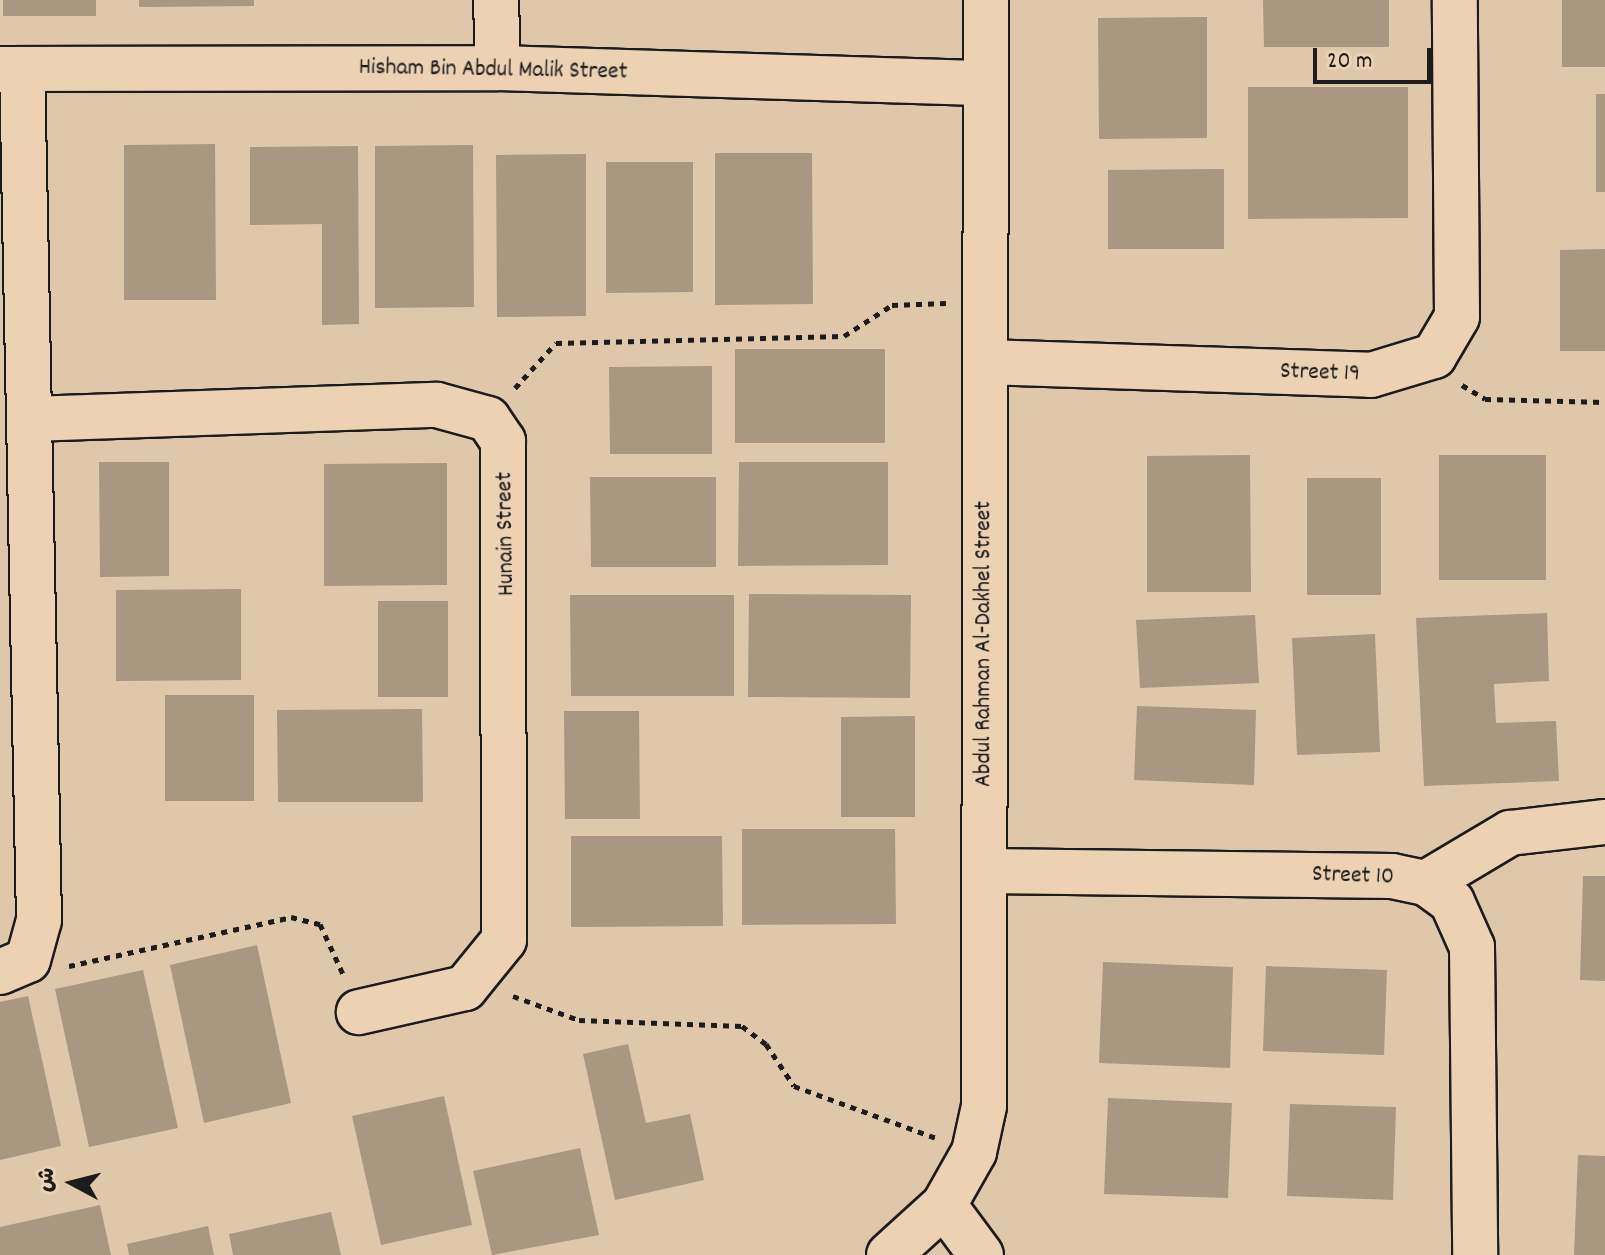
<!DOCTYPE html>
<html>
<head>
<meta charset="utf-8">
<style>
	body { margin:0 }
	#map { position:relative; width:1605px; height:1255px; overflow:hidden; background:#dfc7aa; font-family:Dekko,"Playpen Sans Arabic",sans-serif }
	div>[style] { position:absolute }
	.building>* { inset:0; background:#a99782 }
	.path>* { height:5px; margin-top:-2.5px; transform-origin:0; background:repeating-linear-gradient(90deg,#1c1c1c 0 6px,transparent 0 12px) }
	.roads { filter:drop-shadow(2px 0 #1c1c1c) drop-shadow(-2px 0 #1c1c1c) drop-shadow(0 2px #1c1c1c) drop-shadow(0 -2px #1c1c1c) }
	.minor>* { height:44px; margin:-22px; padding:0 22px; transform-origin:22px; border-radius:22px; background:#ecd2b3 }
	span { translate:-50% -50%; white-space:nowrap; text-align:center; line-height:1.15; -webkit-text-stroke:6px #ecd2b3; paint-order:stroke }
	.street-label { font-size:24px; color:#1c1c1c }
	.north { position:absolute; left:32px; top:1143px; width:80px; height:80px; -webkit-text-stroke:6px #ecd2b3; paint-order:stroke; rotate:277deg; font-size:22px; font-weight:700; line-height:32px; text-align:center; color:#1c1c1c }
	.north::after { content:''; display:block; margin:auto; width:28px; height:36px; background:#1c1c1c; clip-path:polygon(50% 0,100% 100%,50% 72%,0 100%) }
	.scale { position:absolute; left:1313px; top:48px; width:118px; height:36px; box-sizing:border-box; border:4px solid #1c1c1c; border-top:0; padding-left:10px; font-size:24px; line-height:28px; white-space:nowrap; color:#1c1c1c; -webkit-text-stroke:6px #ecd2b3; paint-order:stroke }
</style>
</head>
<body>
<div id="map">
	<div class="building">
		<i style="clip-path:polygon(3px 0,96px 0,96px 16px,3px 16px)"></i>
		<i style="clip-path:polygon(139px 0,254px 0,254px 6px,139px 7px)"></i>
		<i style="clip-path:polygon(1263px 0,1389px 0,1389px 47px,1264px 47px)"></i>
		<i style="clip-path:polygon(1562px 0,1605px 0,1605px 67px,1562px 67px)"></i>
		<i style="clip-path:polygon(1207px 17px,1207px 138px,1099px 139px,1098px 18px)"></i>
		<i style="clip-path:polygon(1248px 87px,1408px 87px,1408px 218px,1248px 219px)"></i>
		<i style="clip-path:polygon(1596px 94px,1605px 94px,1605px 192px,1596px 192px)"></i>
		<i style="clip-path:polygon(215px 144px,216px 300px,124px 300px,124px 145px)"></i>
		<i style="clip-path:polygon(473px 145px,474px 307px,375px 308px,375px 146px)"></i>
		<i style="clip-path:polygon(358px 146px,359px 324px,322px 325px,322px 224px,250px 225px,250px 147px)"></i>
		<i style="clip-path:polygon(715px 153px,812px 153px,813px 304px,715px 305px)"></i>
		<i style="clip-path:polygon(586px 154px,586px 316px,497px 317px,496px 155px)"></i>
		<i style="clip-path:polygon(606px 162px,693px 162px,693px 292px,606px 293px)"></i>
		<i style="clip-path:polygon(1224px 169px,1224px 249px,1108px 249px,1108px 170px)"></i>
		<i style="clip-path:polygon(1605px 249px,1605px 351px,1560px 351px,1560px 250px)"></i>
		<i style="clip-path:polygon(735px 349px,885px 349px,885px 443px,735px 443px)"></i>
		<i style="clip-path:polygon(712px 366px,712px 454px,610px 454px,609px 367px)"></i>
		<i style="clip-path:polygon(1250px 455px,1251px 592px,1147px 592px,1147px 456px)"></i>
		<i style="clip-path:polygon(1439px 455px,1546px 455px,1546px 580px,1439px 580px)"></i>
		<i style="clip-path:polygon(99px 462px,169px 462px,169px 576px,100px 577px)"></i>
		<i style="clip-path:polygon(739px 462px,888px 462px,888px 565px,738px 566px)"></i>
		<i style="clip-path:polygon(447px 463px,447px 585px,324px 586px,324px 464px)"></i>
		<i style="clip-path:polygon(590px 477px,716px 477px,716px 567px,591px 567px)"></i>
		<i style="clip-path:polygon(1307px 478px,1381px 478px,1381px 595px,1307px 595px)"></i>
		<i style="clip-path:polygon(241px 589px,241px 680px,116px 681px,116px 590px)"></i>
		<i style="clip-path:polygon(749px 594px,911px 595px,910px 698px,748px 697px)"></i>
		<i style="clip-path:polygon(570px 595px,734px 595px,734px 696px,571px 696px)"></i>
		<i style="clip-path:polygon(378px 601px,448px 601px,448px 697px,378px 697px)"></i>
		<i style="clip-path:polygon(1547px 613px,1549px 681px,1494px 684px,1496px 723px,1556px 721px,1559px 781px,1424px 786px,1416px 618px)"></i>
		<i style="clip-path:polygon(1255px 615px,1259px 683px,1140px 688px,1136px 620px)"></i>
		<i style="clip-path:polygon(1375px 634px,1380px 752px,1297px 755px,1292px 638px)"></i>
		<i style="clip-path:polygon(165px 695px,254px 695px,254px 801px,165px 801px)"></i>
		<i style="clip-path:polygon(1137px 706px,1256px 710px,1254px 785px,1134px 780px)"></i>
		<i style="clip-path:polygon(422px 709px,423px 802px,278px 802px,277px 710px)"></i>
		<i style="clip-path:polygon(564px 711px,639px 711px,640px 819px,565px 819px)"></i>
		<i style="clip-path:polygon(915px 716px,915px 817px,841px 817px,841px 717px)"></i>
		<i style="clip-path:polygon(742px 829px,895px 829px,896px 924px,742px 925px)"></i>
		<i style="clip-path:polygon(571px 836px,722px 836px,723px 926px,571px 927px)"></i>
		<i style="clip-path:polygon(1583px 876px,1605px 876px,1605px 981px,1580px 980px)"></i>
		<i style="clip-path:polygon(257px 945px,291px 1103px,204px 1123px,170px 965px)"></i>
		<i style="clip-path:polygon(1103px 962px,1233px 967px,1230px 1068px,1099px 1063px)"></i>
		<i style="clip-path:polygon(1266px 966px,1387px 970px,1384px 1055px,1263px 1051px)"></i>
		<i style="clip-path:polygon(143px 970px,178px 1128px,89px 1147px,55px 989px)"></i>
		<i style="clip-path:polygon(28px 996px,61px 1146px,0 1160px,0 1002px)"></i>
		<i style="clip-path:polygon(628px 1044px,646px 1123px,690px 1114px,704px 1180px,615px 1200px,583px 1054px)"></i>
		<i style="clip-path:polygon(444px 1096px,472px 1225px,381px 1245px,352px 1116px)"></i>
		<i style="clip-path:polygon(1108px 1098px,1232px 1103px,1228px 1198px,1104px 1194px)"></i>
		<i style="clip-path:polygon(1290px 1104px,1396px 1107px,1393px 1200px,1287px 1196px)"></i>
		<i style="clip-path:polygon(580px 1148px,599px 1235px,492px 1255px,473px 1171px)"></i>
		<i style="clip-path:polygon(1578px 1155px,1605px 1156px,1605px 1255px,1574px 1255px)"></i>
		<i style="clip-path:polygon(100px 1205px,111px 1255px,0 1255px,0 1227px)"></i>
		<i style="clip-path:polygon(331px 1212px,341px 1255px,233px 1255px,229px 1234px)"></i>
		<i style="clip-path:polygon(208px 1226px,214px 1255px,129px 1255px,127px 1244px)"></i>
	</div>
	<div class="path">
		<i style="left:1462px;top:385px;width:27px;rotate:31deg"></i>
		<i style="left:1485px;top:399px;width:120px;rotate:1.4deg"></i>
		<i style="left:515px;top:388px;width:61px;rotate:-47.7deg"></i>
		<i style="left:556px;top:343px;width:288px;rotate:-1.4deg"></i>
		<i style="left:844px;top:336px;width:57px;rotate:-32.9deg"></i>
		<i style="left:892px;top:305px;width:54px;rotate:-2.1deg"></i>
		<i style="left:69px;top:966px;width:227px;rotate:-12.4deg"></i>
		<i style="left:291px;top:917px;width:30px;rotate:14deg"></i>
		<i style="left:320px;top:924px;width:55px;rotate:65.3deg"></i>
		<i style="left:513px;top:996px;width:70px;rotate:20deg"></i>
		<i style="left:579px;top:1020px;width:163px;rotate:2.1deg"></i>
		<i style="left:742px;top:1026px;width:30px;rotate:37deg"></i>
		<i style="left:766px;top:1044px;width:50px;rotate:56.3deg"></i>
		<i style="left:794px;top:1086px;width:151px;rotate:20.1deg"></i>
	</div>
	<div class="roads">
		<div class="minor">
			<i style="left:496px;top:0;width:68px;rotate:88.3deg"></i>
			<i style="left:0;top:69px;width:498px;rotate:-0.1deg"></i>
			<i style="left:498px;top:68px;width:488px;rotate:1.8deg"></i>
			<i style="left:985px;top:362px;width:386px;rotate:1.9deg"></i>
			<i style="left:1371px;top:375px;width:66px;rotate:-16.8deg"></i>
			<i style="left:1434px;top:356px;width:45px;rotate:-59.5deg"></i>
			<i style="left:1457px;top:317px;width:317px;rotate:-90.4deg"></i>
			<i style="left:31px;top:419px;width:406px;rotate:-2deg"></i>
			<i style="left:437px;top:405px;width:53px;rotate:15.4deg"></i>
			<i style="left:488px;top:419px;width:27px;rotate:56deg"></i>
			<i style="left:503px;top:441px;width:499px;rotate:89.9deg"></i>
			<i style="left:504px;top:940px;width:62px;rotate:129.1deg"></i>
			<i style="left:465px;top:988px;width:109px;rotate:167.2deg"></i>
			<i style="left:985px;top:871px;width:407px;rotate:0.7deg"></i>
			<i style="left:1392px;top:876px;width:35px;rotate:12deg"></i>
			<i style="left:1426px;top:883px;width:32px;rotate:36deg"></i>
			<i style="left:1452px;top:902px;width:49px;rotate:66deg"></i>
			<i style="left:1472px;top:947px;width:308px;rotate:89.4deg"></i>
			<i style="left:1426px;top:883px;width:98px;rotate:-30.8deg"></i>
			<i style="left:1510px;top:833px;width:96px;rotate:-6.6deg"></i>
			<i style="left:0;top:972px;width:30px;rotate:-23deg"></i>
			<i style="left:28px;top:960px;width:41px;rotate:-74.6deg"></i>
			<i style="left:39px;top:920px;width:851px;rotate:-91.14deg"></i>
			<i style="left:944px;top:1205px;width:62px;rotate:53.5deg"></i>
			<i style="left:889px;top:1255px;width:74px;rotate:-42.3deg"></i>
			<i style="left:944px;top:1205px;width:61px;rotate:-60.5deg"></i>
			<i style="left:974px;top:1152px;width:47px;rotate:-77.7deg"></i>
			<i style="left:984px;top:1106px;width:1106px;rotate:-89.9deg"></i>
		</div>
	</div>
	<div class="street-label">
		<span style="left:493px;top:71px;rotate:1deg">Hisham Bin Abdul Malik Street</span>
		<span style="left:1320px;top:374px;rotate:2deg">Street 19</span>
		<span style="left:507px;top:534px;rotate:-91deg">Hunain Street</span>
		<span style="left:985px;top:644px;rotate:-90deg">Abdul Rahman Al-Dakhel Street</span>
		<span style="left:1353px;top:877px;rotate:2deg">Street 10</span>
	</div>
	<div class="north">ش</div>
	<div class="scale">20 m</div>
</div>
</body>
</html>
